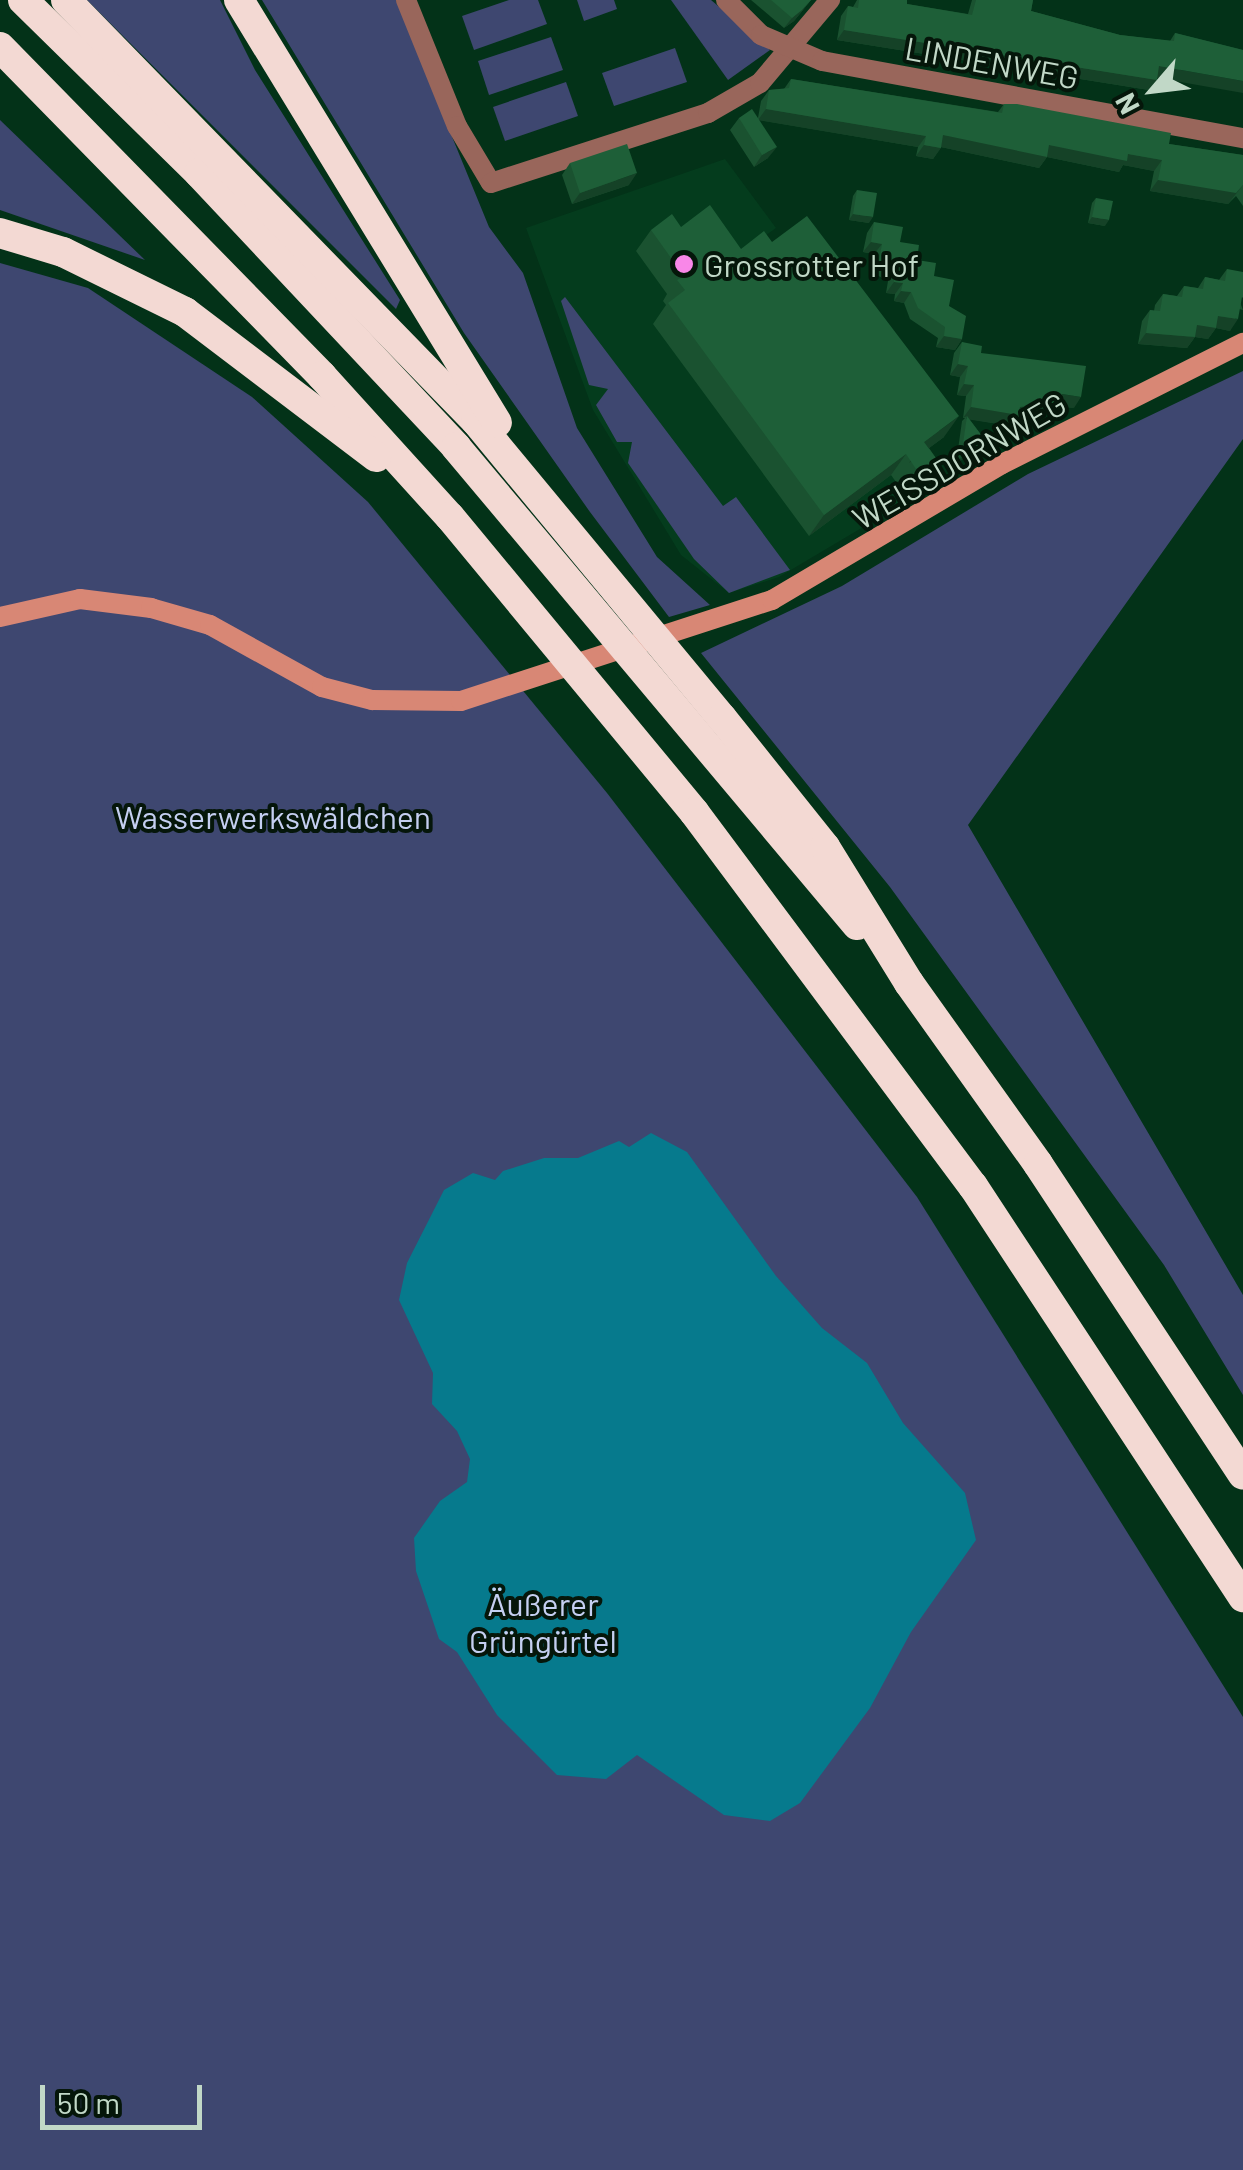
<!DOCTYPE html>
<html>
<head>
<meta charset="utf-8">
<style>
	body { margin:0 }
	#map { position:relative; width:1243px; height:2170px; overflow:hidden; background:#033218; font-family:Barlow,sans-serif }
	div>[style] { position:absolute }
	.built>* { inset:0; background:#043c1d }
	.green>* { inset:0; background:#3e4770 }
	.water>* { inset:0; background:#067a8d }
	.street>* { height:20px; margin:-10px; padding:0 10px; transform-origin:10px; border-radius:10px; background:#99665b }
	.secondary>* { height:20px; margin:-10px; padding:0 10px; transform-origin:10px; border-radius:10px; background:#d88775 }
	.highway>* { height:30px; margin:-15px; padding:0 15px; transform-origin:15px; border-radius:15px; background:#f3d9d3 }
	.wall>* { inset:0; background:#1a5230 }
	.shaded-wall>* { inset:0; background:#154227 }
	.building>* { inset:0; background:#1e5f38 }
	.dots>* { width:28px; height:28px; translate:-50% -50%; box-sizing:border-box; border:5px solid #05160a; border-radius:50% }
	span { translate:-50% -50%; white-space:nowrap; text-align:center; line-height:1.15; -webkit-text-stroke:8px #05160a; paint-order:stroke }
	.street-label { font-size:32px; color:#c1d8c7 }
	.poi-label { font-size:32px; color:#c1d8c7 }
	.left { translate:0 -50%; text-align:left }
	.park-label { font-size:32px; color:#c5cff1 }
	.north { position:absolute; left:1103px; top:40px; width:100px; height:100px; -webkit-text-stroke:8px #05160a; paint-order:stroke; rotate:242deg; font-size:28px; font-weight:700; line-height:40px; text-align:center; color:#c1d8c7 }
	.north::after { content:''; display:block; margin:auto; width:35px; height:45px; background:#c1d8c7; clip-path:polygon(50% 0,100% 100%,50% 72%,0 100%) }
	.scale { position:absolute; left:40px; top:2085px; width:162px; height:45px; box-sizing:border-box; border:5px solid #c1d8c7; border-top:0; padding-left:12px; font-size:30px; line-height:35px; white-space:nowrap; color:#c1d8c7; -webkit-text-stroke:8px #05160a; paint-order:stroke }
</style>
</head>
<body>
<div id="map">
	<div class="built">
		<i style="clip-path:polygon(725px 159px,776px 228px,759px 240px,939px 482px,779px 577px,729px 593px,681px 555px,593px 410px,526px 228px)"></i>
	</div>
	<div class="green">
		<i style="clip-path:polygon(87px 0,220px 0,255px 70px,400px 300px,396px 309px)"></i>
		<i style="clip-path:polygon(262px 0,396px 0,489px 227px,523px 273px,577px 428px,657px 557px,710px 605px,669px 617px,590px 512px,464px 333px)"></i>
		<i style="clip-path:polygon(509px 0,538px 0,547px 24px,474px 50px,462px 16px)"></i>
		<i style="clip-path:polygon(577px 0,614px 0,617px 9px,584px 21px)"></i>
		<i style="clip-path:polygon(671px 0,711px 0,770px 50px,728px 80px)"></i>
		<i style="clip-path:polygon(551px 37px,563px 70px,489px 95px,478px 61px)"></i>
		<i style="clip-path:polygon(675px 48px,687px 82px,614px 106px,602px 73px)"></i>
		<i style="clip-path:polygon(566px 82px,578px 116px,505px 141px,493px 107px)"></i>
		<i style="clip-path:polygon(0 120px,145px 260px,0 210px)"></i>
		<i style="clip-path:polygon(0 263px,88px 288px,252px 397px,368px 502px,607px 793px,917px 1197px,1243px 1717px,1243px 2170px,0 2170px)"></i>
		<i style="clip-path:polygon(565px 297px,723px 506px,736px 497px,790px 570px,729px 593px,694px 559px,628px 463px,632px 442px,617px 442px,596px 405px,608px 389px,589px 385px,561px 301px)"></i>
		<i style="clip-path:polygon(1243px 371px,1243px 439px,968px 825px,1243px 1295px,1243px 1395px,1164px 1265px,890px 887px,701px 653px,842px 586px,1028px 474px)"></i>
	</div>
	<div class="water">
		<i style="clip-path:polygon(651px 1133px,687px 1152px,776px 1276px,822px 1328px,867px 1363px,903px 1423px,965px 1493px,976px 1540px,911px 1632px,870px 1708px,800px 1803px,770px 1821px,724px 1815px,637px 1755px,606px 1779px,557px 1775px,497px 1715px,457px 1652px,439px 1639px,416px 1571px,414px 1538px,440px 1501px,467px 1482px,470px 1459px,457px 1431px,432px 1404px,433px 1373px,399px 1300px,407px 1263px,444px 1190px,473px 1173px,495px 1180px,503px 1171px,544px 1158px,578px 1158px,619px 1141px,629px 1147px)"></i>
	</div>
	<div class="street">
		<i style="left:406px;top:0;width:136px;rotate:68deg"></i>
		<i style="left:457px;top:126px;width:66px;rotate:59.2deg"></i>
		<i style="left:491px;top:183px;width:228px;rotate:-17.9deg"></i>
		<i style="left:708px;top:113px;width:60px;rotate:-30deg"></i>
		<i style="left:760px;top:83px;width:109px;rotate:-49.9deg"></i>
		<i style="left:726px;top:0;width:49px;rotate:45deg"></i>
		<i style="left:761px;top:35px;width:66px;rotate:23.1deg"></i>
		<i style="left:822px;top:61px;width:428px;rotate:10.4deg"></i>
	</div>
	<div class="secondary">
		<i style="left:0;top:617px;width:82px;rotate:-12.7deg"></i>
		<i style="left:80px;top:599px;width:72px;rotate:7.2deg"></i>
		<i style="left:151px;top:608px;width:61px;rotate:16.1deg"></i>
		<i style="left:210px;top:625px;width:128px;rotate:29deg"></i>
		<i style="left:322px;top:687px;width:52px;rotate:14.6deg"></i>
		<i style="left:372px;top:700px;width:89px;rotate:0.6deg"></i>
		<i style="left:461px;top:701px;width:327px;rotate:-18deg"></i>
		<i style="left:772px;top:600px;width:267px;rotate:-30.6deg"></i>
		<i style="left:1002px;top:464px;width:270px;rotate:-26.7deg"></i>
	</div>
	<div class="highway">
		<i style="left:23px;top:0;width:247px;rotate:44.5deg"></i>
		<i style="left:199px;top:173px;width:376px;rotate:46.8deg"></i>
		<i style="left:456px;top:447px;width:624px;rotate:50.01deg"></i>
		<i style="left:66px;top:0;width:588px;rotate:45.76deg"></i>
		<i style="left:476px;top:421px;width:386px;rotate:50.4deg"></i>
		<i style="left:722px;top:718px;width:165px;rotate:51.4deg"></i>
		<i style="left:825px;top:847px;width:160px;rotate:58.3deg"></i>
		<i style="left:909px;top:983px;width:222px;rotate:54.5deg"></i>
		<i style="left:1038px;top:1164px;width:372px;rotate:56.6deg"></i>
		<i style="left:239px;top:0;width:495px;rotate:58.6deg"></i>
		<i style="left:0;top:47px;width:460px;rotate:45.6deg"></i>
		<i style="left:322px;top:376px;width:190px;rotate:47.8deg"></i>
		<i style="left:450px;top:517px;width:383px;rotate:50.4deg"></i>
		<i style="left:694px;top:812px;width:467px;rotate:53.3deg"></i>
		<i style="left:973px;top:1186px;width:492px;rotate:56.7deg"></i>
		<i style="left:0;top:233px;width:66px;rotate:16.8deg"></i>
		<i style="left:63px;top:252px;width:136px;rotate:26.2deg"></i>
		<i style="left:185px;top:312px;width:240px;rotate:37.2deg"></i>
	</div>
	<div class="wall">
		<i style="clip-path:polygon(751px 0,811px 0,794px 21px,784px 28px)"></i>
		<i style="clip-path:polygon(857px 0,907px 0,907px 4px,968px 14px,972px 0,1033px 0,1031px 11px,1120px 35px,1170px 41px,1175px 33px,1243px 50px,1157px 77px,1149px 90px,837px 40px,841px 16px,848px 6px,853px 7px)"></i>
		<i style="clip-path:polygon(791px 79px,998px 112px,1004px 104px,1169px 144px,1243px 155px,1243px 206px,1236px 196px,1228px 204px,1150px 191px,1154px 171px,1123px 165px,1119px 172px,1047px 157px,1039px 168px,941px 147px,933px 159px,916px 156px,918px 147px,759px 120px,768px 158px,754px 167px,730px 130px,739px 118px,758px 118px,761px 101px,769px 90px,784px 89px)"></i>
		<i style="clip-path:polygon(570px 163px,629px 185px,572px 204px,562px 175px)"></i>
		<i style="clip-path:polygon(857px 190px,869px 223px,849px 220px,853px 196px)"></i>
		<i style="clip-path:polygon(1096px 198px,1105px 226px,1088px 223px,1092px 203px)"></i>
		<i style="clip-path:polygon(874px 222px,900px 242px,934px 276px,949px 306px,962px 339px,955px 350px,936px 347px,938px 338px,910px 319px,904px 303px,894px 301px,895px 294px,886px 293px,888px 281px,871px 272px,874px 254px,863px 252px,867px 233px)"></i>
		<i style="clip-path:polygon(681px 227px,741px 249px,772px 242px,944px 437px,929px 448px,938px 461px,923px 482px,904px 493px,891px 475px,809px 536px,653px 324px,666px 305px,663px 301px,667px 294px,636px 251px,651px 230px)"></i>
		<i style="clip-path:polygon(1227px 269px,1243px 310px,1239px 309px,1230px 331px,1216px 328px,1208px 339px,1195px 337px,1187px 348px,1138px 344px,1142px 321px,1150px 310px,1154px 311px,1155px 305px,1163px 294px,1177px 296px,1184px 286px,1198px 288px,1205px 277px,1219px 280px)"></i>
		<i style="clip-path:polygon(962px 342px,981px 353px,1074px 408px,1058px 406px,1053px 413px,1017px 418px,1011px 426px,969px 419px,985px 440px,981px 446px,956px 464px,962px 421px,965px 418px,963px 418px,966px 396px,957px 395px,960px 377px,950px 375px,954px 353px)"></i>
	</div>
	<div class="shaded-wall">
		<i style="clip-path:polygon(811px 0,794px 21px,784px 28px,792px 18px)"></i>
		<i style="clip-path:polygon(844px 30px,1157px 80px,1149px 90px,837px 40px)"></i>
		<i style="clip-path:polygon(1159px 66px,1243px 81px,1243px 93px,1152px 77px)"></i>
		<i style="clip-path:polygon(766px 109px,926px 136px,918px 147px,758px 120px)"></i>
		<i style="clip-path:polygon(943px 135px,1049px 145px,1128px 154px,1162px 160px,1154px 171px,1123px 165px,1119px 172px,1047px 157px,1039px 168px,936px 146px)"></i>
		<i style="clip-path:polygon(924px 145px,941px 148px,933px 159px,916px 156px)"></i>
		<i style="clip-path:polygon(777px 147px,768px 158px,754px 167px,762px 155px)"></i>
		<i style="clip-path:polygon(637px 173px,629px 185px,572px 204px,580px 193px)"></i>
		<i style="clip-path:polygon(1158px 180px,1243px 185px,1228px 204px,1150px 191px)"></i>
		<i style="clip-path:polygon(853px 214px,873px 217px,869px 223px,849px 220px)"></i>
		<i style="clip-path:polygon(1092px 217px,1109px 220px,1105px 226px,1088px 223px)"></i>
		<i style="clip-path:polygon(871px 242px,882px 244px,874px 254px,863px 252px)"></i>
		<i style="clip-path:polygon(894px 282px,903px 283px,895px 294px,886px 293px)"></i>
		<i style="clip-path:polygon(901px 291px,911px 292px,904px 303px,894px 301px)"></i>
		<i style="clip-path:polygon(1218px 316px,1238px 319px,1230px 331px,1216px 328px,1208px 339px,1189px 336px,1197px 325px)"></i>
		<i style="clip-path:polygon(1146px 333px,1195px 337px,1187px 348px,1138px 344px)"></i>
		<i style="clip-path:polygon(944px 336px,962px 339px,955px 350px,936px 347px)"></i>
		<i style="clip-path:polygon(958px 364px,968px 366px,960px 377px,950px 375px)"></i>
		<i style="clip-path:polygon(964px 384px,974px 385px,966px 396px,957px 395px)"></i>
		<i style="clip-path:polygon(1062px 394px,1081px 397px,1074px 408px,1058px 406px,1053px 413px,1017px 418px,1011px 426px,966px 419px,967px 416px,963px 418px,971px 407px,1020px 407px)"></i>
		<i style="clip-path:polygon(959px 416px,944px 437px,909px 463px,924px 442px)"></i>
		<i style="clip-path:polygon(985px 440px,981px 446px,956px 464px,961px 458px)"></i>
		<i style="clip-path:polygon(906px 454px,891px 475px,809px 536px,824px 515px)"></i>
		<i style="clip-path:polygon(938px 461px,923px 482px,904px 493px,918px 472px)"></i>
	</div>
	<div class="building">
		<i style="clip-path:polygon(771px 0,811px 0,802px 10px,792px 18px)"></i>
		<i style="clip-path:polygon(859px 0,907px 0,907px 4px,972px 15px,976px 0,1033px 0,1031px 11px,1120px 35px,1174px 41px,1175px 33px,1243px 50px,1243px 81px,1159px 66px,1157px 80px,844px 30px,848px 6px,858px 8px)"></i>
		<i style="clip-path:polygon(791px 79px,1002px 113px,1004px 104px,1017px 104px,1171px 133px,1169px 144px,1243px 155px,1243px 185px,1236px 193px,1158px 180px,1162px 160px,1128px 154px,1127px 161px,1049px 145px,1047px 157px,943px 135px,941px 148px,924px 145px,926px 136px,766px 109px,769px 90px,789px 88px)"></i>
		<i style="clip-path:polygon(752px 109px,777px 147px,762px 155px,739px 118px)"></i>
		<i style="clip-path:polygon(627px 144px,637px 173px,580px 193px,570px 163px)"></i>
		<i style="clip-path:polygon(857px 190px,877px 193px,873px 217px,853px 214px)"></i>
		<i style="clip-path:polygon(1096px 198px,1113px 201px,1109px 220px,1092px 217px)"></i>
		<i style="clip-path:polygon(710px 205px,741px 249px,764px 231px,772px 242px,807px 216px,959px 416px,924px 442px,938px 461px,918px 472px,906px 454px,824px 515px,668px 303px,685px 290px,677px 280px,684px 276px,651px 230px,672px 214px,681px 227px)"></i>
		<i style="clip-path:polygon(874px 222px,903px 227px,900px 242px,919px 245px,917px 260px,936px 263px,934px 276px,954px 280px,949px 306px,966px 316px,962px 339px,944px 336px,945px 327px,918px 308px,911px 292px,901px 291px,903px 283px,894px 282px,896px 270px,879px 261px,882px 244px,871px 242px)"></i>
		<i style="clip-path:polygon(1227px 269px,1243px 272px,1243px 298px,1242px 297px,1238px 319px,1218px 316px,1216px 328px,1197px 325px,1195px 337px,1146px 333px,1150px 310px,1160px 311px,1163px 294px,1182px 297px,1184px 286px,1203px 289px,1205px 277px,1225px 281px)"></i>
		<i style="clip-path:polygon(962px 342px,982px 346px,981px 353px,1086px 366px,1081px 397px,1062px 394px,1061px 402px,1020px 407px,1018px 415px,971px 407px,974px 385px,964px 384px,968px 366px,958px 364px)"></i>
		<i style="clip-path:polygon(967px 416px,985px 440px,961px 458px)"></i>
	</div>
	<div class="dots">
		<i style="left:684px;top:264px;background:#f987e8"></i>
	</div>
	<div class="street-label">
		<span style="left:992px;top:62px;rotate:10deg">LINDENWEG</span>
		<span style="left:959px;top:460px;rotate:-30deg">WEISSDORNWEG</span>
	</div>
	<div class="poi-label">
		<span class="left" style="left:704px;top:264px">Grossrotter Hof</span>
	</div>
	<div class="park-label">
		<span style="left:273px;top:816px">Wasserwerkswäldchen</span>
		<span style="left:543px;top:1622px">Äußerer<br>Grüngürtel</span>
	</div>
	<div class="north">N</div>
	<div class="scale">50 m</div>
</div>
</body>
</html>
